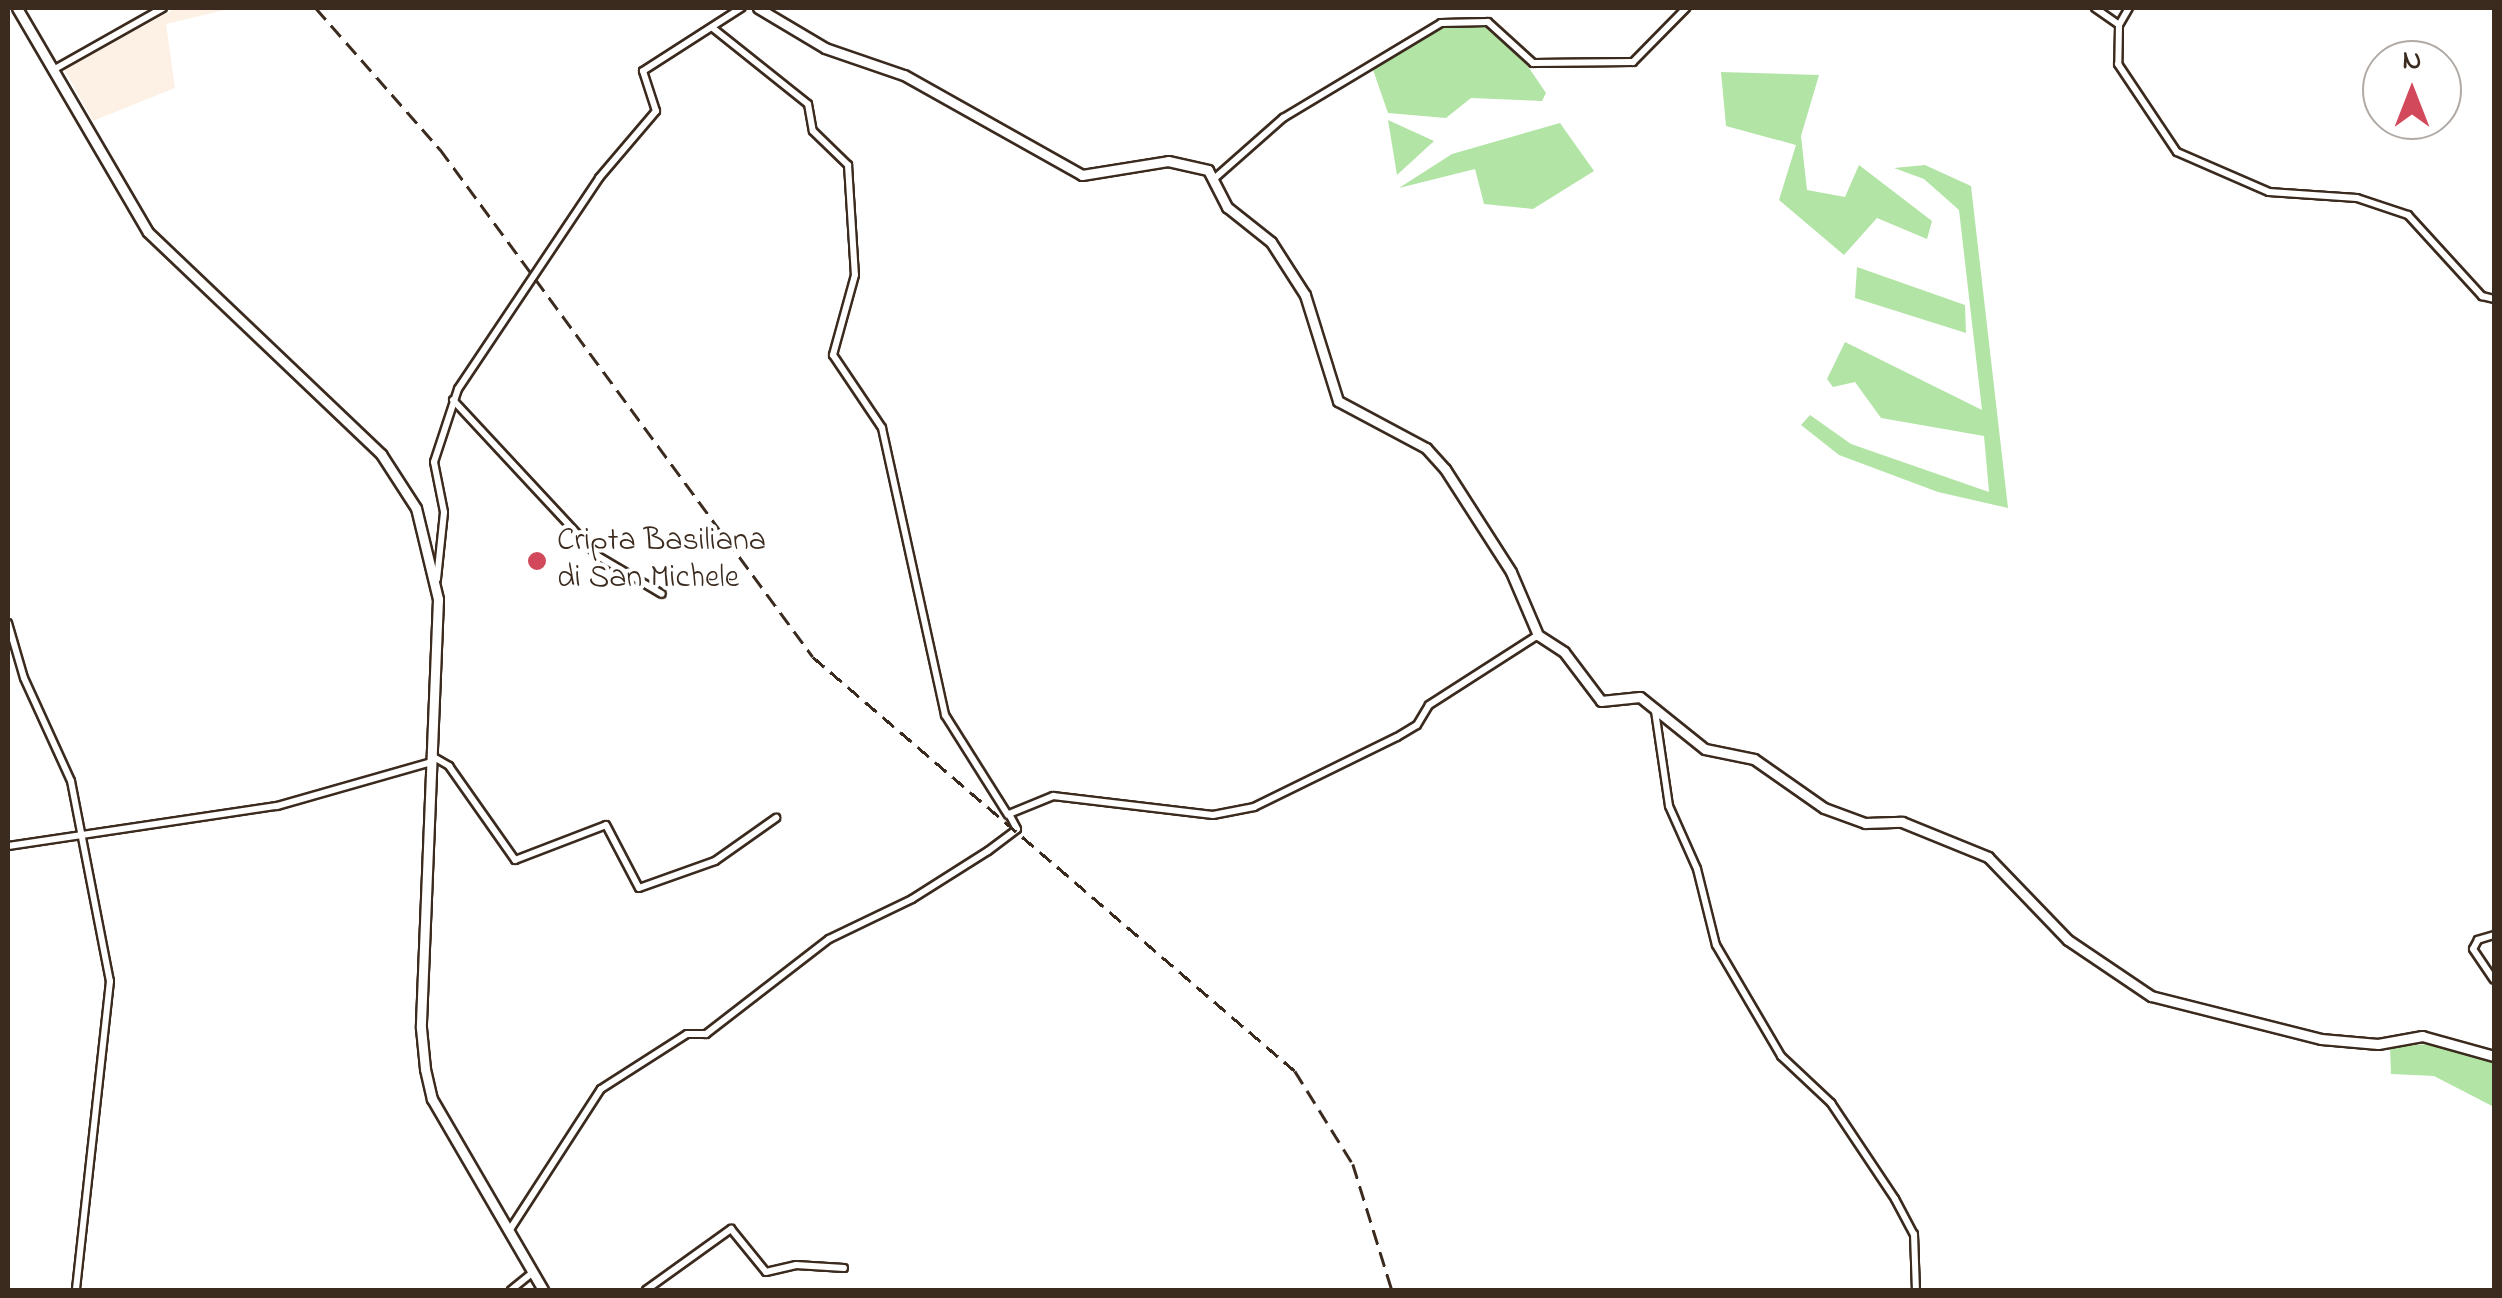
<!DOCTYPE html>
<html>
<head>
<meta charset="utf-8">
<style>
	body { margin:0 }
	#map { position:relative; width:2502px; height:1298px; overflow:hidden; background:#fff; font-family:"Indie Flower",sans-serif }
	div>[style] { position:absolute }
	.built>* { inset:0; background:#fcf1e4 }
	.green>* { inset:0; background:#b2e4a5 }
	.roads { filter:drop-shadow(2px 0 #3b2a1e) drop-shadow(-2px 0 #3b2a1e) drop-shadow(0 2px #3b2a1e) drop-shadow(0 -2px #3b2a1e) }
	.street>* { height:6px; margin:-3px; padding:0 3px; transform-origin:3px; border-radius:3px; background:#fff }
	.secondary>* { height:9px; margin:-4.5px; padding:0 4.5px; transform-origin:4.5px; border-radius:4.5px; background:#fff }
	.rail>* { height:2.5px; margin-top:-1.25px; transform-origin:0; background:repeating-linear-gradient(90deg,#3b2a1e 0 15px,transparent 0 23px) }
	.dots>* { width:28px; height:28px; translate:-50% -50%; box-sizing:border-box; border:5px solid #fff; border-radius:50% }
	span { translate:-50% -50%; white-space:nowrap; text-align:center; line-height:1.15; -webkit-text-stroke:8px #fff; paint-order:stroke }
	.poi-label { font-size:32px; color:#3b2a1e }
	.left { translate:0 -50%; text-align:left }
	.frame { position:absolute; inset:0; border:10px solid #3b2a1e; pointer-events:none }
	.north { position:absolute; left:2362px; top:40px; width:100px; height:100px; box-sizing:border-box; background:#fff; border:2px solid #b1aaa5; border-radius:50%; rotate:0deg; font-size:28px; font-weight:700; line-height:40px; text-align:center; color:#3b2a1e }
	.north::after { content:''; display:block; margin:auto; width:35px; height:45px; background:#d1495b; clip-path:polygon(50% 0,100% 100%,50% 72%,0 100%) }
</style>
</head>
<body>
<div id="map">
	<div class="built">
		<i style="clip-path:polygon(176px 8px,225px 10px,166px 24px,175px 88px,93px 121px,64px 69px)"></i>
	</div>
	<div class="green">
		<i style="clip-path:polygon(1438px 25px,1484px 26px,1525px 62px,1546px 93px,1542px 101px,1471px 98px,1446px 118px,1388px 113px,1372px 67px)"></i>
		<i style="clip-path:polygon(1721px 72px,1819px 75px,1801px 136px,1807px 190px,1845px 197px,1859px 165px,1932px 221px,1927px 239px,1877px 218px,1844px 255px,1779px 200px,1796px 145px,1726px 126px)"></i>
		<i style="clip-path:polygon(1388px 120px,1434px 141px,1397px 175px)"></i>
		<i style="clip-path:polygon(1560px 123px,1594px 171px,1533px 209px,1484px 204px,1475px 169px,1399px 188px,1452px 154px)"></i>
		<i style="clip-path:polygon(1925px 165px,1971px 186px,2008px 508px,1938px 492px,1839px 455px,1801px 425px,1810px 415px,1851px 444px,1989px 492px,1984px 436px,1881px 418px,1855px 382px,1833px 387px,1827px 379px,1845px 342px,1982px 410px,1959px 210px,1924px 179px,1894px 168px)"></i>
		<i style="clip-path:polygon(1857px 267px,1965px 305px,1966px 333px,1855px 298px)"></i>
		<i style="clip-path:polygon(2429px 1044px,2494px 1061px,2494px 1107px,2434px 1076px,2391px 1074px,2390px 1047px)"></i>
	</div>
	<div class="roads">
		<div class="street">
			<i style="left:2095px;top:8px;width:29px;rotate:35deg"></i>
			<i style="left:2119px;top:25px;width:39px;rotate:91deg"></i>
			<i style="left:2118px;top:64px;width:106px;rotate:56.2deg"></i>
			<i style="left:2177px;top:152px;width:100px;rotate:23.5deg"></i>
			<i style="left:2269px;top:192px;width:88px;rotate:3.9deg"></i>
			<i style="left:2357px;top:198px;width:54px;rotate:18.4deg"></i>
			<i style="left:2408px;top:215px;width:110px;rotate:47.6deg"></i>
			<i style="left:2482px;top:296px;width:12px;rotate:14deg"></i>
			<i style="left:2119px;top:25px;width:20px;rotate:-60deg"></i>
			<i style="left:714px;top:29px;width:120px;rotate:38.6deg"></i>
			<i style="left:808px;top:104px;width:27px;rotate:80deg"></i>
			<i style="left:813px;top:131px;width:49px;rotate:44.2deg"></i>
			<i style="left:848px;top:165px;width:110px;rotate:86.4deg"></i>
			<i style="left:855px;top:275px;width:83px;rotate:105.4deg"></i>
			<i style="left:833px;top:355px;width:88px;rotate:56.1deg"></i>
			<i style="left:882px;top:428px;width:294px;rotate:77.6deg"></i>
			<i style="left:945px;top:715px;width:118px;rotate:57.8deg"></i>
			<i style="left:53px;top:70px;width:126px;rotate:-29.4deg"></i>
			<i style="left:1215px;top:178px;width:91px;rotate:-41.4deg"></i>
			<i style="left:1283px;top:118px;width:184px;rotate:-31deg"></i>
			<i style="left:1441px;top:23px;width:47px;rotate:-1.2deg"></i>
			<i style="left:1488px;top:22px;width:61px;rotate:42.3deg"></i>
			<i style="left:1533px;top:63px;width:100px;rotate:-0.6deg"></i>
			<i style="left:1633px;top:62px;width:76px;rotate:-45.5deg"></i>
			<i style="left:453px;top:400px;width:213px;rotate:47.1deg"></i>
			<i style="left:598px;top:556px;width:74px;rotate:30.7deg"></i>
			<i style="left:437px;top:579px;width:67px;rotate:-84deg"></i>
			<i style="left:444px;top:512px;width:51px;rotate:-101.3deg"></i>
			<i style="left:434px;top:462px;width:77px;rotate:-71.8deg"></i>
			<i style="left:458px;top:389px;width:254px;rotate:-56.2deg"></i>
			<i style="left:599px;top:178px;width:88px;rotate:-49.6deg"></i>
			<i style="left:656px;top:111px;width:42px;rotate:-108deg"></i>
			<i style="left:643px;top:71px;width:117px;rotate:-32.7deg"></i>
			<i style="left:8px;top:623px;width:57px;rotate:73.8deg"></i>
			<i style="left:24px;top:678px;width:113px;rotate:65.5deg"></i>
			<i style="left:71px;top:781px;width:204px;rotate:79deg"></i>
			<i style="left:110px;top:981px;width:311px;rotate:96.3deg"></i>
			<i style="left:1655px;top:711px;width:96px;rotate:81.6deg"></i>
			<i style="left:1669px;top:806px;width:69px;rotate:66deg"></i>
			<i style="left:1697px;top:869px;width:78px;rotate:76deg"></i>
			<i style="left:1716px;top:945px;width:129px;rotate:59.6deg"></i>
			<i style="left:1781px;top:1056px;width:69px;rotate:43.2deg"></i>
			<i style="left:1831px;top:1103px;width:115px;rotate:56.3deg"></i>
			<i style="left:1895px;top:1199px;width:40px;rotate:62deg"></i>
			<i style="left:1914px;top:1234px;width:56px;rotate:88deg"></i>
			<i style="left:432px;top:756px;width:20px;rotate:30deg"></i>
			<i style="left:449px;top:766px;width:115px;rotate:54.9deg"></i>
			<i style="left:515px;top:860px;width:97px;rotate:-21deg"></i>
			<i style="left:606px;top:825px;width:71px;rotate:62.4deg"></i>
			<i style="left:639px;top:888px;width:81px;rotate:-19.6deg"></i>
			<i style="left:715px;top:861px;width:75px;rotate:-35.2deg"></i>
			<i style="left:8px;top:846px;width:272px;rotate:-8.5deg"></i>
			<i style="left:277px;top:806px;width:160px;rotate:-15.9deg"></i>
			<i style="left:2494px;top:935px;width:17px;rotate:163deg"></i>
			<i style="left:2478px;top:940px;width:10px;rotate:119deg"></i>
			<i style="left:2473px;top:949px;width:37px;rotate:56deg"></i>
			<i style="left:509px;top:1231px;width:169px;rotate:-57.1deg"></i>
			<i style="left:601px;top:1089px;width:102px;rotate:-32.6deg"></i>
			<i style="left:687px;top:1034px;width:19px"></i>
			<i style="left:706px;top:1034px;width:155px;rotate:-37.7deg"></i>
			<i style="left:829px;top:939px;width:92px;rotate:-25.7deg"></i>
			<i style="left:912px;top:899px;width:90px;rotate:-32.3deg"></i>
			<i style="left:988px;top:851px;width:36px;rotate:-37deg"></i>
			<i style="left:1017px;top:829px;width:17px;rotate:-118deg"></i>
			<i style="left:1009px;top:814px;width:48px;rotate:-22.2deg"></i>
			<i style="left:1053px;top:796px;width:161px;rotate:6.8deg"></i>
			<i style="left:1213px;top:815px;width:42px;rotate:-11deg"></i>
			<i style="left:1254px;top:807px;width:159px;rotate:-26.1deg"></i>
			<i style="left:1397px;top:737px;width:23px;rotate:-31deg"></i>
			<i style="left:1417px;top:725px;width:23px;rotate:-59deg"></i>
			<i style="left:1429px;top:705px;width:130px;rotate:-32.7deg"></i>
			<i style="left:511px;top:1290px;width:27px;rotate:-39deg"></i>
			<i style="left:646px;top:1290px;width:105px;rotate:-35.7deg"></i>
			<i style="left:731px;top:1229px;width:55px;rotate:50.9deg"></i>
			<i style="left:766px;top:1272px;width:31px;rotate:-13deg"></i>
			<i style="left:796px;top:1265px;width:48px;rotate:3.6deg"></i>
		</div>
		<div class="secondary">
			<i style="left:17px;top:8px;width:259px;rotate:59.7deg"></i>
			<i style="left:148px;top:232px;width:322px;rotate:43.6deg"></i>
			<i style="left:381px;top:454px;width:64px;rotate:57.1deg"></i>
			<i style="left:416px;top:508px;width:94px;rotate:76.4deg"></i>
			<i style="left:438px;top:599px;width:429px;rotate:92.3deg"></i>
			<i style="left:421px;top:1028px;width:41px;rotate:84.4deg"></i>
			<i style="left:425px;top:1069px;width:31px;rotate:77deg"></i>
			<i style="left:432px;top:1099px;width:221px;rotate:59.8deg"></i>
			<i style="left:758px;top:8px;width:78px;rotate:30.8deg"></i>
			<i style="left:825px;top:48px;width:83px;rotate:18.9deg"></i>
			<i style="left:904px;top:75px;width:204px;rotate:29.3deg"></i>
			<i style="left:1082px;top:175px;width:87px;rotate:-9.2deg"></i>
			<i style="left:1168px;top:161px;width:41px;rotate:12.7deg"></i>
			<i style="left:1208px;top:170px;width:42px;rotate:62.8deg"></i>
			<i style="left:1227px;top:207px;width:56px;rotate:38.5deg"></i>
			<i style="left:1271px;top:242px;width:63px;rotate:57.3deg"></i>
			<i style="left:1305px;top:295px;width:111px;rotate:72.7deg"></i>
			<i style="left:1338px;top:401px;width:100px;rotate:28.1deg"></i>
			<i style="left:1426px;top:448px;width:28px;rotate:48deg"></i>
			<i style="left:1445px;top:469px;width:122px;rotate:57.3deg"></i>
			<i style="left:1511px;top:572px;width:69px;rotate:66.8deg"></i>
			<i style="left:1538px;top:635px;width:31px;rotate:33deg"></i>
			<i style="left:1564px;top:652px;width:61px;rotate:52.9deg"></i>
			<i style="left:1601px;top:701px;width:39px;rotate:-6deg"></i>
			<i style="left:1640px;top:697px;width:83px;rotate:38.7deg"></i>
			<i style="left:1705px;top:749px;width:50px;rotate:11.5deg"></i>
			<i style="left:1754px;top:759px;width:85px;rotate:35deg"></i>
			<i style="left:1824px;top:808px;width:44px;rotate:20.1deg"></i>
			<i style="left:1865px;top:823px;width:37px;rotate:-2deg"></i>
			<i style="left:1902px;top:822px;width:93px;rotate:22.1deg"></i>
			<i style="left:1988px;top:857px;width:115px;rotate:46.1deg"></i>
			<i style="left:2068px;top:940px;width:100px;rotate:34deg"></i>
			<i style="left:2151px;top:996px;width:175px;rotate:14.2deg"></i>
			<i style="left:2321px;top:1039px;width:57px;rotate:5deg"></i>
			<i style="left:2378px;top:1044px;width:45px;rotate:-10.3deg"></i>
			<i style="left:2422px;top:1036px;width:75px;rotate:15.5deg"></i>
		</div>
	</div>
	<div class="rail">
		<i style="left:316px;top:8px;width:188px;rotate:48.7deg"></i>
		<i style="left:440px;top:149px;width:630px;rotate:53.71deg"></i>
		<i style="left:813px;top:657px;width:635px;rotate:40.66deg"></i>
		<i style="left:1295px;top:1071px;width:110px;rotate:58.1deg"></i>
		<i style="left:1353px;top:1164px;width:132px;rotate:72.8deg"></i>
	</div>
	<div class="dots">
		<i style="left:537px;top:561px;background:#d1495b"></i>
	</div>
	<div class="poi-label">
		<span class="left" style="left:557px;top:561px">Cripta Basiliana<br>di San Michele</span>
	</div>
	<div class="frame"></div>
	<div class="north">N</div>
</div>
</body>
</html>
